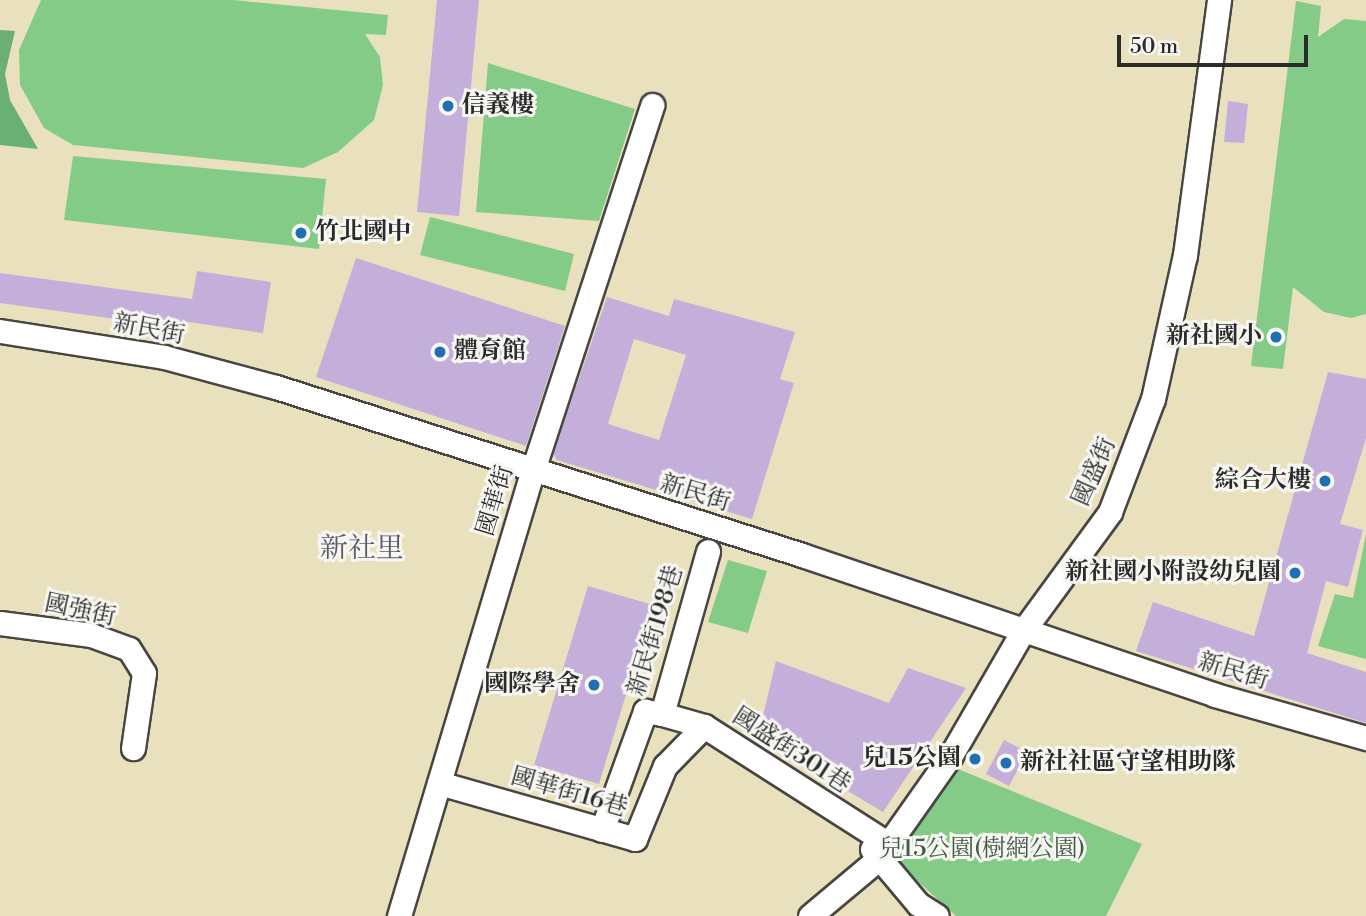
<!DOCTYPE html>
<html>
<head>
<meta charset="utf-8">
<style>
	body { margin:0 }
	#map { position:relative; width:1366px; height:916px; overflow:hidden; background:#e9e0bd; font-family:"Libre Bodoni","Noto Serif TC",serif }
	div>[style] { position:absolute }
	.green>* { inset:0; background:#83cb87 }
	.forest>* { inset:0; background:#6aaf74 }
	.building>* { inset:0; background:#c4aeda }
	.roads { filter:drop-shadow(2px 0 #484641) drop-shadow(-2px 0 #484641) drop-shadow(0 2px #484641) drop-shadow(0 -2px #484641) }
	.minor>* { height:23px; margin:-11.5px; padding:0 11.5px; transform-origin:11.5px; border-radius:11.5px; background:#fff }
	.dots>* { width:19px; height:19px; translate:-50% -50%; box-sizing:border-box; border:4px solid #f6f6f2; border-radius:50% }
	span { translate:-50% -50%; white-space:nowrap; text-align:center; line-height:1.15; -webkit-text-stroke:6px #f6f6f2; paint-order:stroke }
	.poi-label { font-size:24px; color:#2b2b2b; font-weight:700 }
	.left { translate:0 -50%; text-align:left }
	.right { translate:-100% -50%; text-align:right }
	.street-label { font-size:24px; color:#2b2b2b }
	.park-label { font-size:24px; color:#455b47 }
	.quarter-label { font-size:28px; color:#615968 }
	.scale { position:absolute; left:1117px; top:35px; width:191px; height:32px; box-sizing:border-box; border:4px solid #2b2b2b; border-top:0; padding-left:9px; font-size:21px; line-height:24px; white-space:nowrap; color:#2b2b2b; -webkit-text-stroke:5px #f6f6f2; paint-order:stroke }
</style>
</head>
<body>
<div id="map">
	<div class="green">
		<i style="clip-path:polygon(41px 0,233px 0,388px 15px,386px 35px,365px 34px,380px 57px,383px 85px,374px 120px,338px 152px,303px 168px,73px 145px,44px 128px,20px 85px,19px 50px)"></i>
		<i style="clip-path:polygon(1296px 1px,1321px 6px,1318px 37px,1344px 19px,1366px 21px,1366px 314px,1351px 318px,1324px 312px,1293px 287px,1283px 369px,1251px 366px)"></i>
		<i style="clip-path:polygon(488px 63px,635px 109px,599px 221px,476px 212px)"></i>
		<i style="clip-path:polygon(73px 156px,326px 179px,319px 249px,64px 220px)"></i>
		<i style="clip-path:polygon(430px 217px,574px 254px,565px 291px,420px 255px)"></i>
		<i style="clip-path:polygon(1366px 534px,1366px 659px,1318px 646px,1335px 594px,1353px 598px)"></i>
		<i style="clip-path:polygon(728px 560px,767px 571px,748px 633px,708px 622px)"></i>
		<i style="clip-path:polygon(953px 767px,1142px 844px,1106px 916px,956px 916px,890px 856px)"></i>
	</div>
	<div class="forest">
		<i style="clip-path:polygon(0 30px,15px 31px,5px 74px,10px 100px,38px 149px,0 145px)"></i>
	</div>
	<div class="building">
		<i style="clip-path:polygon(437px 0,479px 0,459px 216px,417px 212px)"></i>
		<i style="clip-path:polygon(1228px 101px,1248px 104px,1244px 143px,1224px 142px)"></i>
		<i style="clip-path:polygon(356px 258px,565px 326px,526px 446px,316px 377px)"></i>
		<i style="clip-path:polygon(197px 271px,271px 282px,263px 333px,182px 321px,181px 328px,0 303px,0 273px,192px 299px)"></i>
		<i style="clip-path:polygon(evenodd,607px 297px,669px 316px,674px 299px,795px 332px,780px 379px,794px 383px,752px 519px,557px 460px,553px 454px,607px 297px,634px 339px,686px 355px,659px 440px,608px 424px,634px 339px)"></i>
		<i style="clip-path:polygon(1328px 372px,1366px 379px,1366px 438px,1340px 524px,1363px 530px,1348px 587px,1326px 581px,1307px 653px,1366px 672px,1366px 723px,1136px 651px,1153px 602px,1254px 636px)"></i>
		<i style="clip-path:polygon(588px 586px,653px 605px,599px 784px,534px 765px)"></i>
		<i style="clip-path:polygon(776px 661px,889px 703px,908px 668px,966px 688px,883px 812px,758px 737px)"></i>
		<i style="clip-path:polygon(1004px 740px,1027px 752px,1009px 786px,986px 774px)"></i>
	</div>
	<div class="roads">
		<div class="minor">
			<i style="left:0;top:331px;width:166px;rotate:9deg"></i>
			<i style="left:164px;top:357px;width:116px;rotate:15deg"></i>
			<i style="left:276px;top:387px;width:552px;rotate:17.71deg"></i>
			<i style="left:802px;top:555px;width:436px;rotate:18.7deg"></i>
			<i style="left:1215px;top:695px;width:157px;rotate:15.9deg"></i>
			<i style="left:0;top:623px;width:92px;rotate:7.5deg"></i>
			<i style="left:91px;top:635px;width:40px;rotate:20.2deg"></i>
			<i style="left:129px;top:649px;width:28px;rotate:58deg"></i>
			<i style="left:144px;top:673px;width:76px;rotate:98.3deg"></i>
			<i style="left:662px;top:714px;width:44px;rotate:15.9deg"></i>
			<i style="left:704px;top:726px;width:217px;rotate:32.6deg"></i>
			<i style="left:439px;top:783px;width:204px;rotate:15.9deg"></i>
			<i style="left:635px;top:839px;width:79px;rotate:-67.7deg"></i>
			<i style="left:665px;top:766px;width:56px;rotate:-45.7deg"></i>
			<i style="left:602px;top:830px;width:127px;rotate:-70.1deg"></i>
			<i style="left:645px;top:711px;width:17px;rotate:10deg"></i>
			<i style="left:662px;top:714px;width:169px;rotate:-74.2deg"></i>
			<i style="left:872px;top:849px;width:72px;rotate:50.1deg"></i>
			<i style="left:918px;top:904px;width:22px;rotate:32deg"></i>
			<i style="left:399px;top:916px;width:466px;rotate:-73.3deg"></i>
			<i style="left:533px;top:470px;width:384px;rotate:-71.9deg"></i>
			<i style="left:810px;top:916px;width:87px;rotate:-39.9deg"></i>
			<i style="left:877px;top:860px;width:128px;rotate:-54.8deg"></i>
			<i style="left:951px;top:755px;width:143px;rotate:-59.9deg"></i>
			<i style="left:1023px;top:631px;width:147px;rotate:-53.8deg"></i>
			<i style="left:1110px;top:512px;width:121px;rotate:-69.2deg"></i>
			<i style="left:1153px;top:399px;width:148px;rotate:-77.5deg"></i>
			<i style="left:1185px;top:255px;width:257px;rotate:-82.4deg"></i>
		</div>
	</div>
	<div class="dots">
		<i style="left:448px;top:106px;background:#1f6fb2"></i>
		<i style="left:301px;top:233px;background:#1f6fb2"></i>
		<i style="left:1276px;top:337px;background:#1f6fb2"></i>
		<i style="left:440px;top:352px;background:#1f6fb2"></i>
		<i style="left:1325px;top:481px;background:#1f6fb2"></i>
		<i style="left:1295px;top:573px;background:#1f6fb2"></i>
		<i style="left:594px;top:685px;background:#1f6fb2"></i>
		<i style="left:975px;top:759px;background:#1f6fb2"></i>
		<i style="left:1006px;top:763px;background:#1f6fb2"></i>
	</div>
	<div class="poi-label">
		<span class="left" style="left:462px;top:106px">信義樓</span>
		<span class="left" style="left:315px;top:233px">竹北國中</span>
		<span class="right" style="left:1262px;top:337px">新社國小</span>
		<span class="left" style="left:454px;top:352px">體育館</span>
		<span class="right" style="left:1311px;top:481px">綜合大樓</span>
		<span class="right" style="left:1281px;top:573px">新社國小附設幼兒園</span>
		<span class="right" style="left:580px;top:685px">國際學舍</span>
		<span class="right" style="left:961px;top:759px">兒15公園</span>
		<span class="left" style="left:1020px;top:763px">新社社區守望相助隊</span>
	</div>
	<div class="street-label">
		<span style="left:149px;top:330px;rotate:11deg">新民街</span>
		<span style="left:1095px;top:472px;rotate:-66deg">國盛街</span>
		<span style="left:695px;top:494px;rotate:17deg">新民街</span>
		<span style="left:496px;top:501px;rotate:-73deg">國華街</span>
		<span style="left:80px;top:611px;rotate:12deg">國強街</span>
		<span style="left:656px;top:631px;rotate:-73deg">新民街198巷</span>
		<span style="left:1233px;top:672px;rotate:17deg">新民街</span>
		<span style="left:791px;top:751px;rotate:33deg">國盛街301巷</span>
		<span style="left:569px;top:793px;rotate:16deg">國華街16巷</span>
	</div>
	<div class="park-label">
		<span style="left:982px;top:850px">兒15公園(樹網公園)</span>
	</div>
	<div class="quarter-label">
		<span style="left:362px;top:549px">新社里</span>
	</div>
	<div class="scale">50 m</div>
</div>
</body>
</html>
